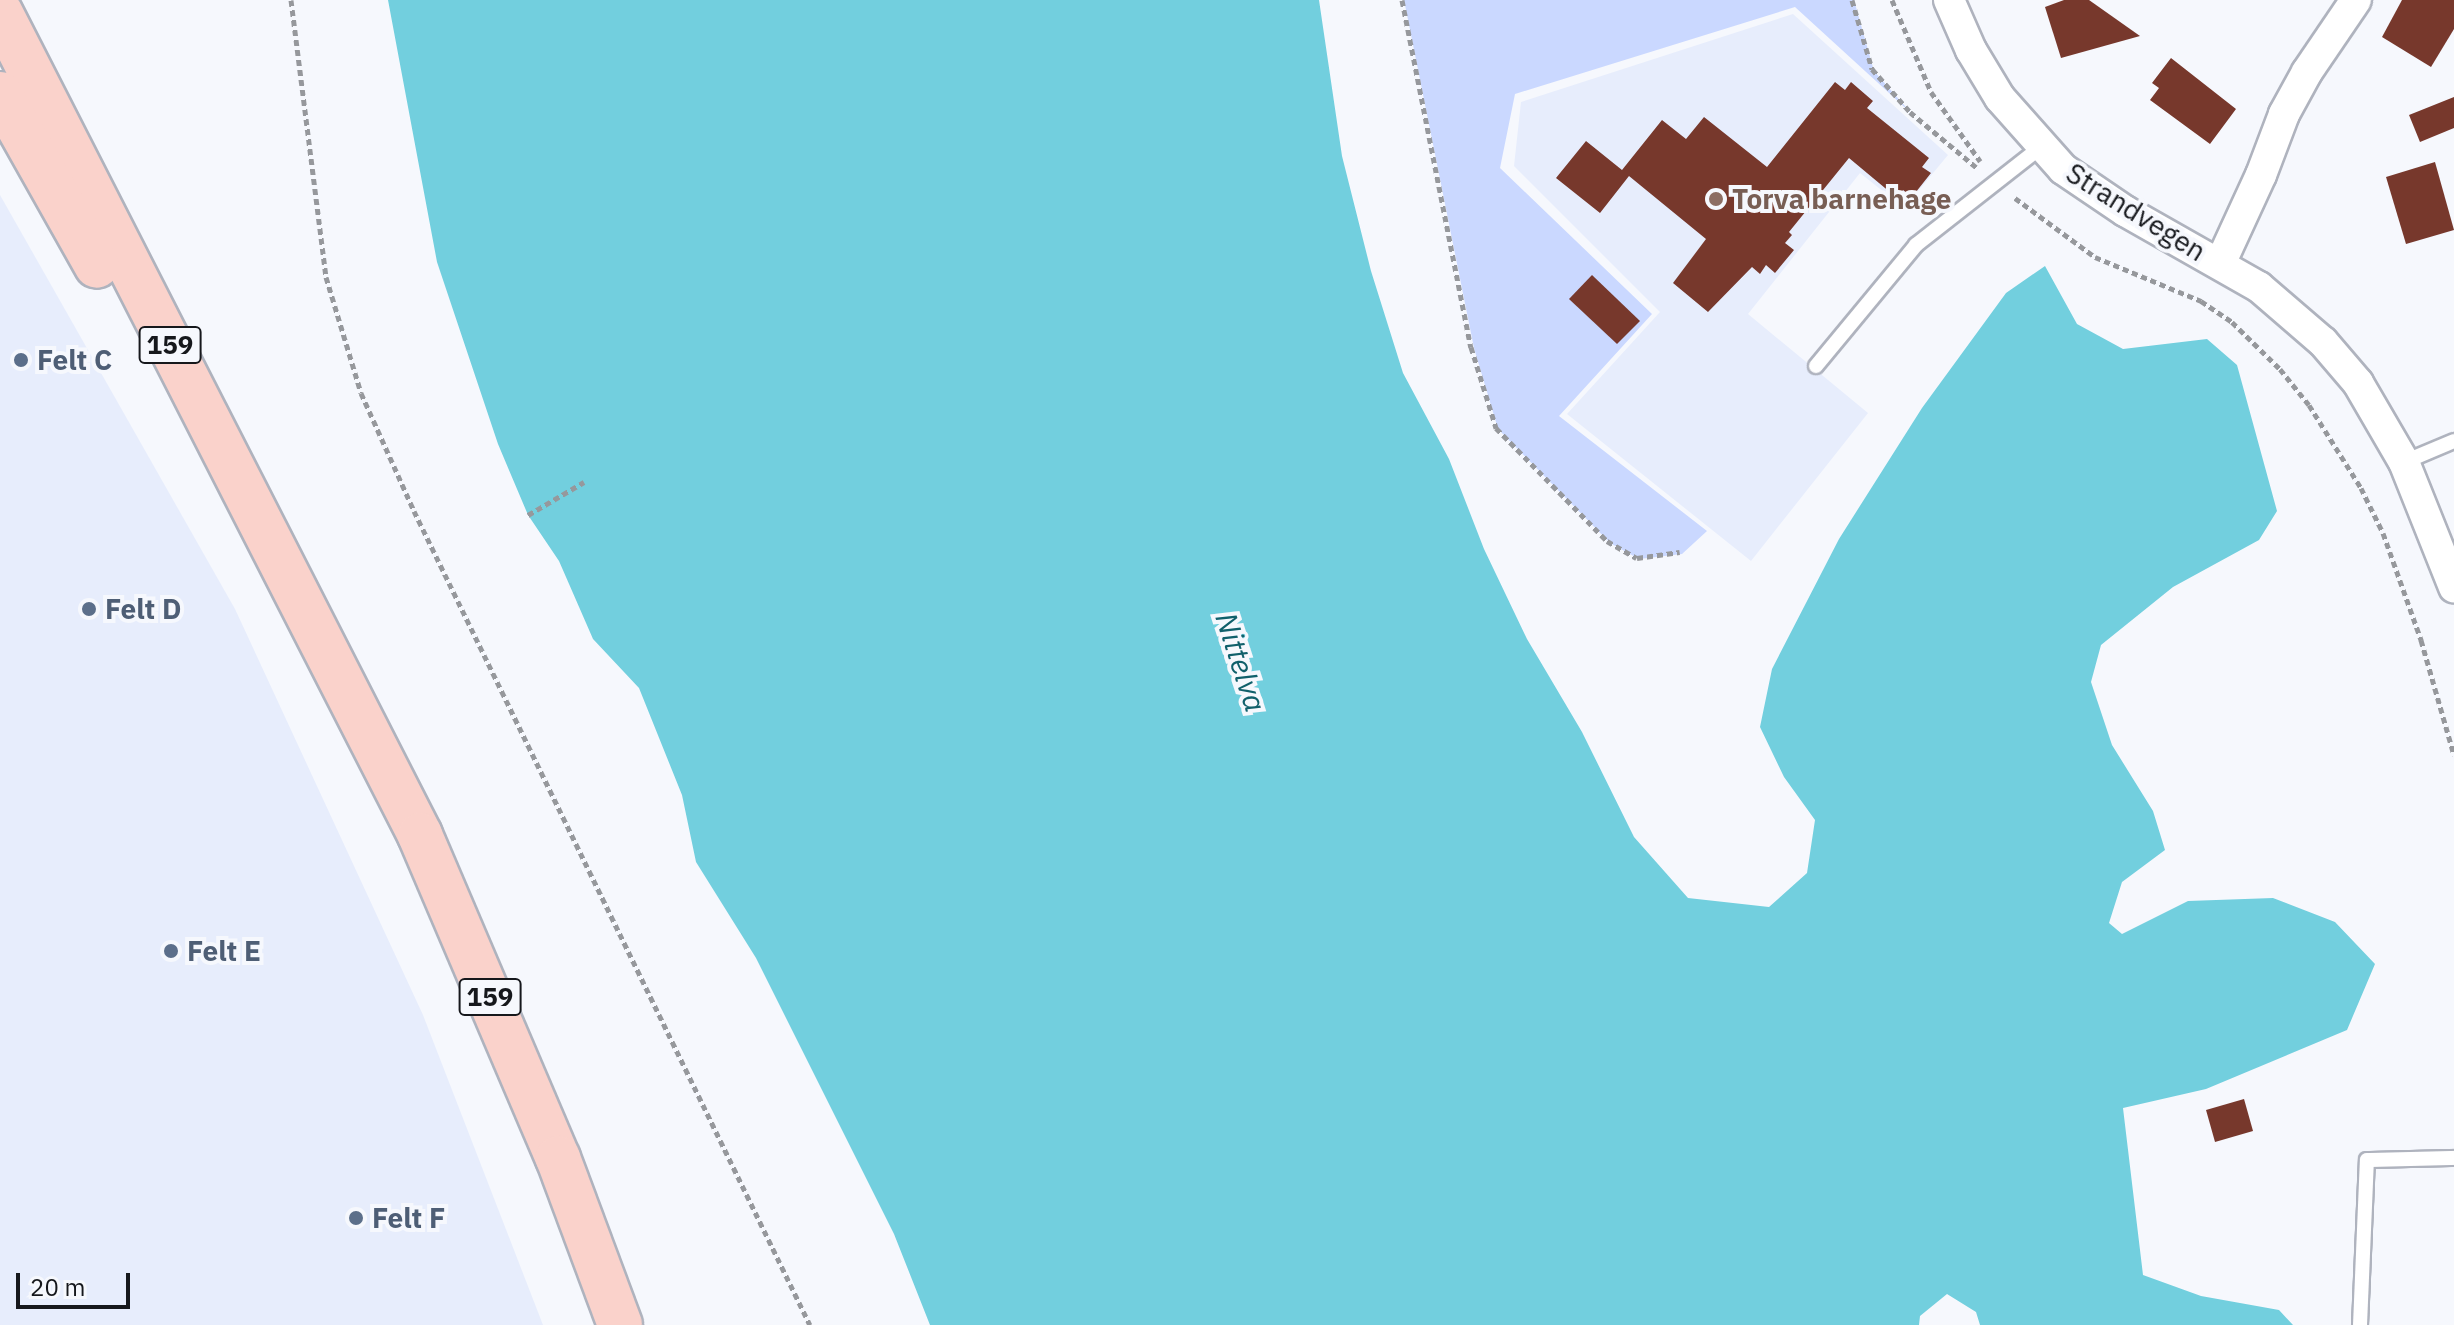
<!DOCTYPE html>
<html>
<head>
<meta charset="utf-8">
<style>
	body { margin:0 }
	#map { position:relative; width:2454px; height:1325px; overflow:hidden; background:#f6f8fd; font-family:"IBM Plex Sans",sans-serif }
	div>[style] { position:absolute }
	.built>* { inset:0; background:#e7edfc }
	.green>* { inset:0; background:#cad8ff }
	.water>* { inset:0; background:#72cfde }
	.building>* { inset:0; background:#77382c }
	.path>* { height:5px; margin-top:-2.5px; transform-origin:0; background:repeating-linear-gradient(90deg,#96989c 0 6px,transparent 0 10px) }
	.roads { filter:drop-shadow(2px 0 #afb3be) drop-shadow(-2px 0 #afb3be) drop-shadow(0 2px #afb3be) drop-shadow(0 -2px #afb3be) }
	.service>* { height:14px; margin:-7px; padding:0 7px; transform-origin:7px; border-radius:7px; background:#fff }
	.minor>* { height:30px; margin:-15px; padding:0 15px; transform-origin:15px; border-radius:15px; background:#fff }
	.trunk>* { height:44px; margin:-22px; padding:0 22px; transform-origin:22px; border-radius:22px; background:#fad2cb }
	.dots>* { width:22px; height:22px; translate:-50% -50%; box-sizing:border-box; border:4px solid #f6f8fd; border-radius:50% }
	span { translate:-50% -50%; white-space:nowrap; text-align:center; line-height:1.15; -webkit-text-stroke:8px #f6f8fd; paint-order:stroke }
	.shield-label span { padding:2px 6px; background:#f6f8fd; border:2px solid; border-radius:6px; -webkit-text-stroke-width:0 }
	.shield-label { font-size:26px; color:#16181c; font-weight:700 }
	.education-label { font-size:28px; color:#785e54; font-weight:700 }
	.left { translate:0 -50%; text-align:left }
	.street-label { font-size:28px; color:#16181c }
	.service-label { font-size:28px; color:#4e5e75; font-weight:700 }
	.water-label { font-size:30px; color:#10606b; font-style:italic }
	.scale { position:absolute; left:16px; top:1273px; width:114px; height:36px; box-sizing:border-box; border:4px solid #16181c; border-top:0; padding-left:10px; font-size:24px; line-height:28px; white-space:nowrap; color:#16181c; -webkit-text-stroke:6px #f6f8fd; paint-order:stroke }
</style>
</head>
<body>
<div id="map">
	<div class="built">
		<i style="clip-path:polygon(1793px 14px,1948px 155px,1904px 208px,1860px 173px,1748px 314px,1868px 413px,1751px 561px,1567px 414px,1660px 312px,1514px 166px,1521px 102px)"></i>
		<i style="clip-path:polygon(0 195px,235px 609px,423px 1015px,543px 1325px,0 1325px)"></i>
	</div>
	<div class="green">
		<i style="clip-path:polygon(1404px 0,1854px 0,1874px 71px,1912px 114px,1795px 7px,1515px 94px,1500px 168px,1652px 314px,1559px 416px,1707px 531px,1682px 554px,1639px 559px,1610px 543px,1498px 429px,1474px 348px)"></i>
	</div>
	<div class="water">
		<i style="clip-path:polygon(388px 0,1319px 0,1342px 156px,1371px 271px,1403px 373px,1449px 459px,1484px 549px,1527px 639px,1582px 732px,1634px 837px,1688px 898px,1769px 907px,1807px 873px,1815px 820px,1784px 777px,1760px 727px,1772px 669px,1839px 539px,1922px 408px,2006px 293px,2045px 266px,2077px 324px,2123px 349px,2207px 339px,2237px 365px,2277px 511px,2259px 540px,2173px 587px,2101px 645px,2091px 682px,2112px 745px,2153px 811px,2165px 850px,2122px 882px,2109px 923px,2122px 934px,2188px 901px,2273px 898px,2335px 922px,2375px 964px,2347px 1030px,2206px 1089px,2123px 1108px,2143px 1275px,2201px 1296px,2279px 1310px,2293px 1325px,1980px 1325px,1976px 1312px,1947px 1294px,1920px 1316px,1919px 1325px,930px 1325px,894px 1234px,756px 958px,696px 862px,682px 795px,639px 688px,593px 639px,559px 561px,528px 515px,498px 444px,437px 262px)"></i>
	</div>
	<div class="building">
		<i style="clip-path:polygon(2064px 0,2089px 0,2140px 36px,2061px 58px,2045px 7px)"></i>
		<i style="clip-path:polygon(2402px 0,2454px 0,2454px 29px,2431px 67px,2382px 37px)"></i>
		<i style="clip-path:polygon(2171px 58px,2236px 109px,2210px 144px,2150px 100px,2159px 88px,2152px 83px)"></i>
		<i style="clip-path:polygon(1835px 82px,1845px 90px,1851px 82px,1873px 101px,1867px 108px,1929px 158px,1922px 167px,1931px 173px,1912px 197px,1903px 190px,1897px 198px,1849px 158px,1789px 232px,1792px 235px,1785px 243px,1794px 250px,1775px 273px,1766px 265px,1760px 274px,1752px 267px,1708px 312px,1673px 283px,1706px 239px,1629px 176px,1600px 213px,1556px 178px,1586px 141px,1622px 170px,1662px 120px,1686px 139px,1704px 117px,1767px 167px)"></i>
		<i style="clip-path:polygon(2454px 97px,2454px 128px,2420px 142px,2409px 115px)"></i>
		<i style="clip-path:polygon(2435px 162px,2454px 230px,2406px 244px,2386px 177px)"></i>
		<i style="clip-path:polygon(1592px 275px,1640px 321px,1617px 344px,1569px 299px)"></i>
		<i style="clip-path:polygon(2244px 1099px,2253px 1131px,2215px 1142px,2206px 1110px)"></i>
	</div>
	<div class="path">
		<i style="left:291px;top:0;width:279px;rotate:82.8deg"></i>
		<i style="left:326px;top:277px;width:121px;rotate:73.2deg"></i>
		<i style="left:361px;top:393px;width:129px;rotate:65.8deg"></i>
		<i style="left:414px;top:511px;width:905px;rotate:64.06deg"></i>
		<i style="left:1402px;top:0;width:354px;rotate:78.8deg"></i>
		<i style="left:1471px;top:347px;width:85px;rotate:72.8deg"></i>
		<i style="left:1496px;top:428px;width:158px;rotate:45.5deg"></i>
		<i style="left:1607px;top:541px;width:34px;rotate:30deg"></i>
		<i style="left:1637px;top:558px;width:43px;rotate:-7.9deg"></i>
		<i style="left:1852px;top:0;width:72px;rotate:73.8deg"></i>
		<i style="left:1872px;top:69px;width:57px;rotate:48.5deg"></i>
		<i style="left:1910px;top:112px;width:86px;rotate:39.8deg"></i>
		<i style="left:1892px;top:0;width:100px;rotate:67deg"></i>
		<i style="left:1931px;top:92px;width:85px;rotate:54.6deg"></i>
		<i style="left:2015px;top:198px;width:99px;rotate:36.4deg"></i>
		<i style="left:2095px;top:257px;width:115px;rotate:22.5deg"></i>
		<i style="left:2201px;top:301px;width:37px;rotate:34deg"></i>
		<i style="left:2232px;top:322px;width:67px;rotate:44.4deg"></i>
		<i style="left:2280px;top:369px;width:46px;rotate:51.1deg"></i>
		<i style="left:2309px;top:405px;width:98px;rotate:57.9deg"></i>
		<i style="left:2361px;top:488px;width:50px;rotate:63.9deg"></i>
		<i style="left:2383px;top:533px;width:114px;rotate:70.4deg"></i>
		<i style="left:2421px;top:640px;width:120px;rotate:74deg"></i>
		<i style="left:528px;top:515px;width:65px;rotate:-30.5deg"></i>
	</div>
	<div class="roads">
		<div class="service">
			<i style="left:1816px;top:366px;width:157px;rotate:-50.4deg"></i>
			<i style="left:1916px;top:245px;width:159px;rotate:-38.1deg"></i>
			<i style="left:2404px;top:462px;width:54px;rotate:-22.8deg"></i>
			<i style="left:2360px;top:1325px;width:165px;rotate:-87.6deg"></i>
			<i style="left:2367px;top:1160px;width:87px;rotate:-1.3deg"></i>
		</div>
		<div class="minor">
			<i style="left:1949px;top:0;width:55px;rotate:66.3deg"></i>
			<i style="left:1971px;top:50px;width:56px;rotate:58.9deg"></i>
			<i style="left:2000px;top:98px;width:95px;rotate:48.4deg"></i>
			<i style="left:2063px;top:169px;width:75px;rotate:34.1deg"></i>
			<i style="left:2125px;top:211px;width:154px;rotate:29.6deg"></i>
			<i style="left:2259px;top:287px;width:84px;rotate:40.7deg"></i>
			<i style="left:2323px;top:342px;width:54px;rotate:49.5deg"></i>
			<i style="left:2358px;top:383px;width:91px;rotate:59.8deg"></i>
			<i style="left:2404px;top:462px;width:135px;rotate:68.2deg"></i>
			<i style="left:2220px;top:264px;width:98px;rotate:-65.3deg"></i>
			<i style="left:2261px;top:175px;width:65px;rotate:-69.3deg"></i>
			<i style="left:2284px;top:114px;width:48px;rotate:-61.3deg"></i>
			<i style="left:2307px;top:72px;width:87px;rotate:-55.8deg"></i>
		</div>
		<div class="trunk">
			<i style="left:0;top:12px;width:924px;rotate:62.96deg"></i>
			<i style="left:420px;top:835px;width:351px;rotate:66.9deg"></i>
			<i style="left:558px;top:1158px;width:178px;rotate:69.6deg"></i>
			<i style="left:0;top:94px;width:197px;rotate:60.6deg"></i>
		</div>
	</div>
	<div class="dots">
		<i style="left:1716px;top:199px;background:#8d6e63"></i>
		<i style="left:21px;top:360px;background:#5c6f8a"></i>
		<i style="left:89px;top:609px;background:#5c6f8a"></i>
		<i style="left:171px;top:951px;background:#5c6f8a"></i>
		<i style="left:356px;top:1218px;background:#5c6f8a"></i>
	</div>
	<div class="shield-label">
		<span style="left:170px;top:345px">159</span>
		<span style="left:490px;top:997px">159</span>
	</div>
	<div class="education-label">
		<span class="left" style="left:1732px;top:199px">Torva barnehage</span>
	</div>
	<div class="street-label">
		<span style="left:2136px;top:212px;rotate:32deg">Strandvegen</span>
	</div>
	<div class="service-label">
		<span class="left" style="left:37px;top:360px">Felt C</span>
		<span class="left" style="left:105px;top:609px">Felt D</span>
		<span class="left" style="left:187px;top:951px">Felt E</span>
		<span class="left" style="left:372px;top:1218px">Felt F</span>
	</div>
	<div class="water-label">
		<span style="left:1241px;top:662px;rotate:72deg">Nittelva</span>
	</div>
	<div class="scale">20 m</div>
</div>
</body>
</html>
